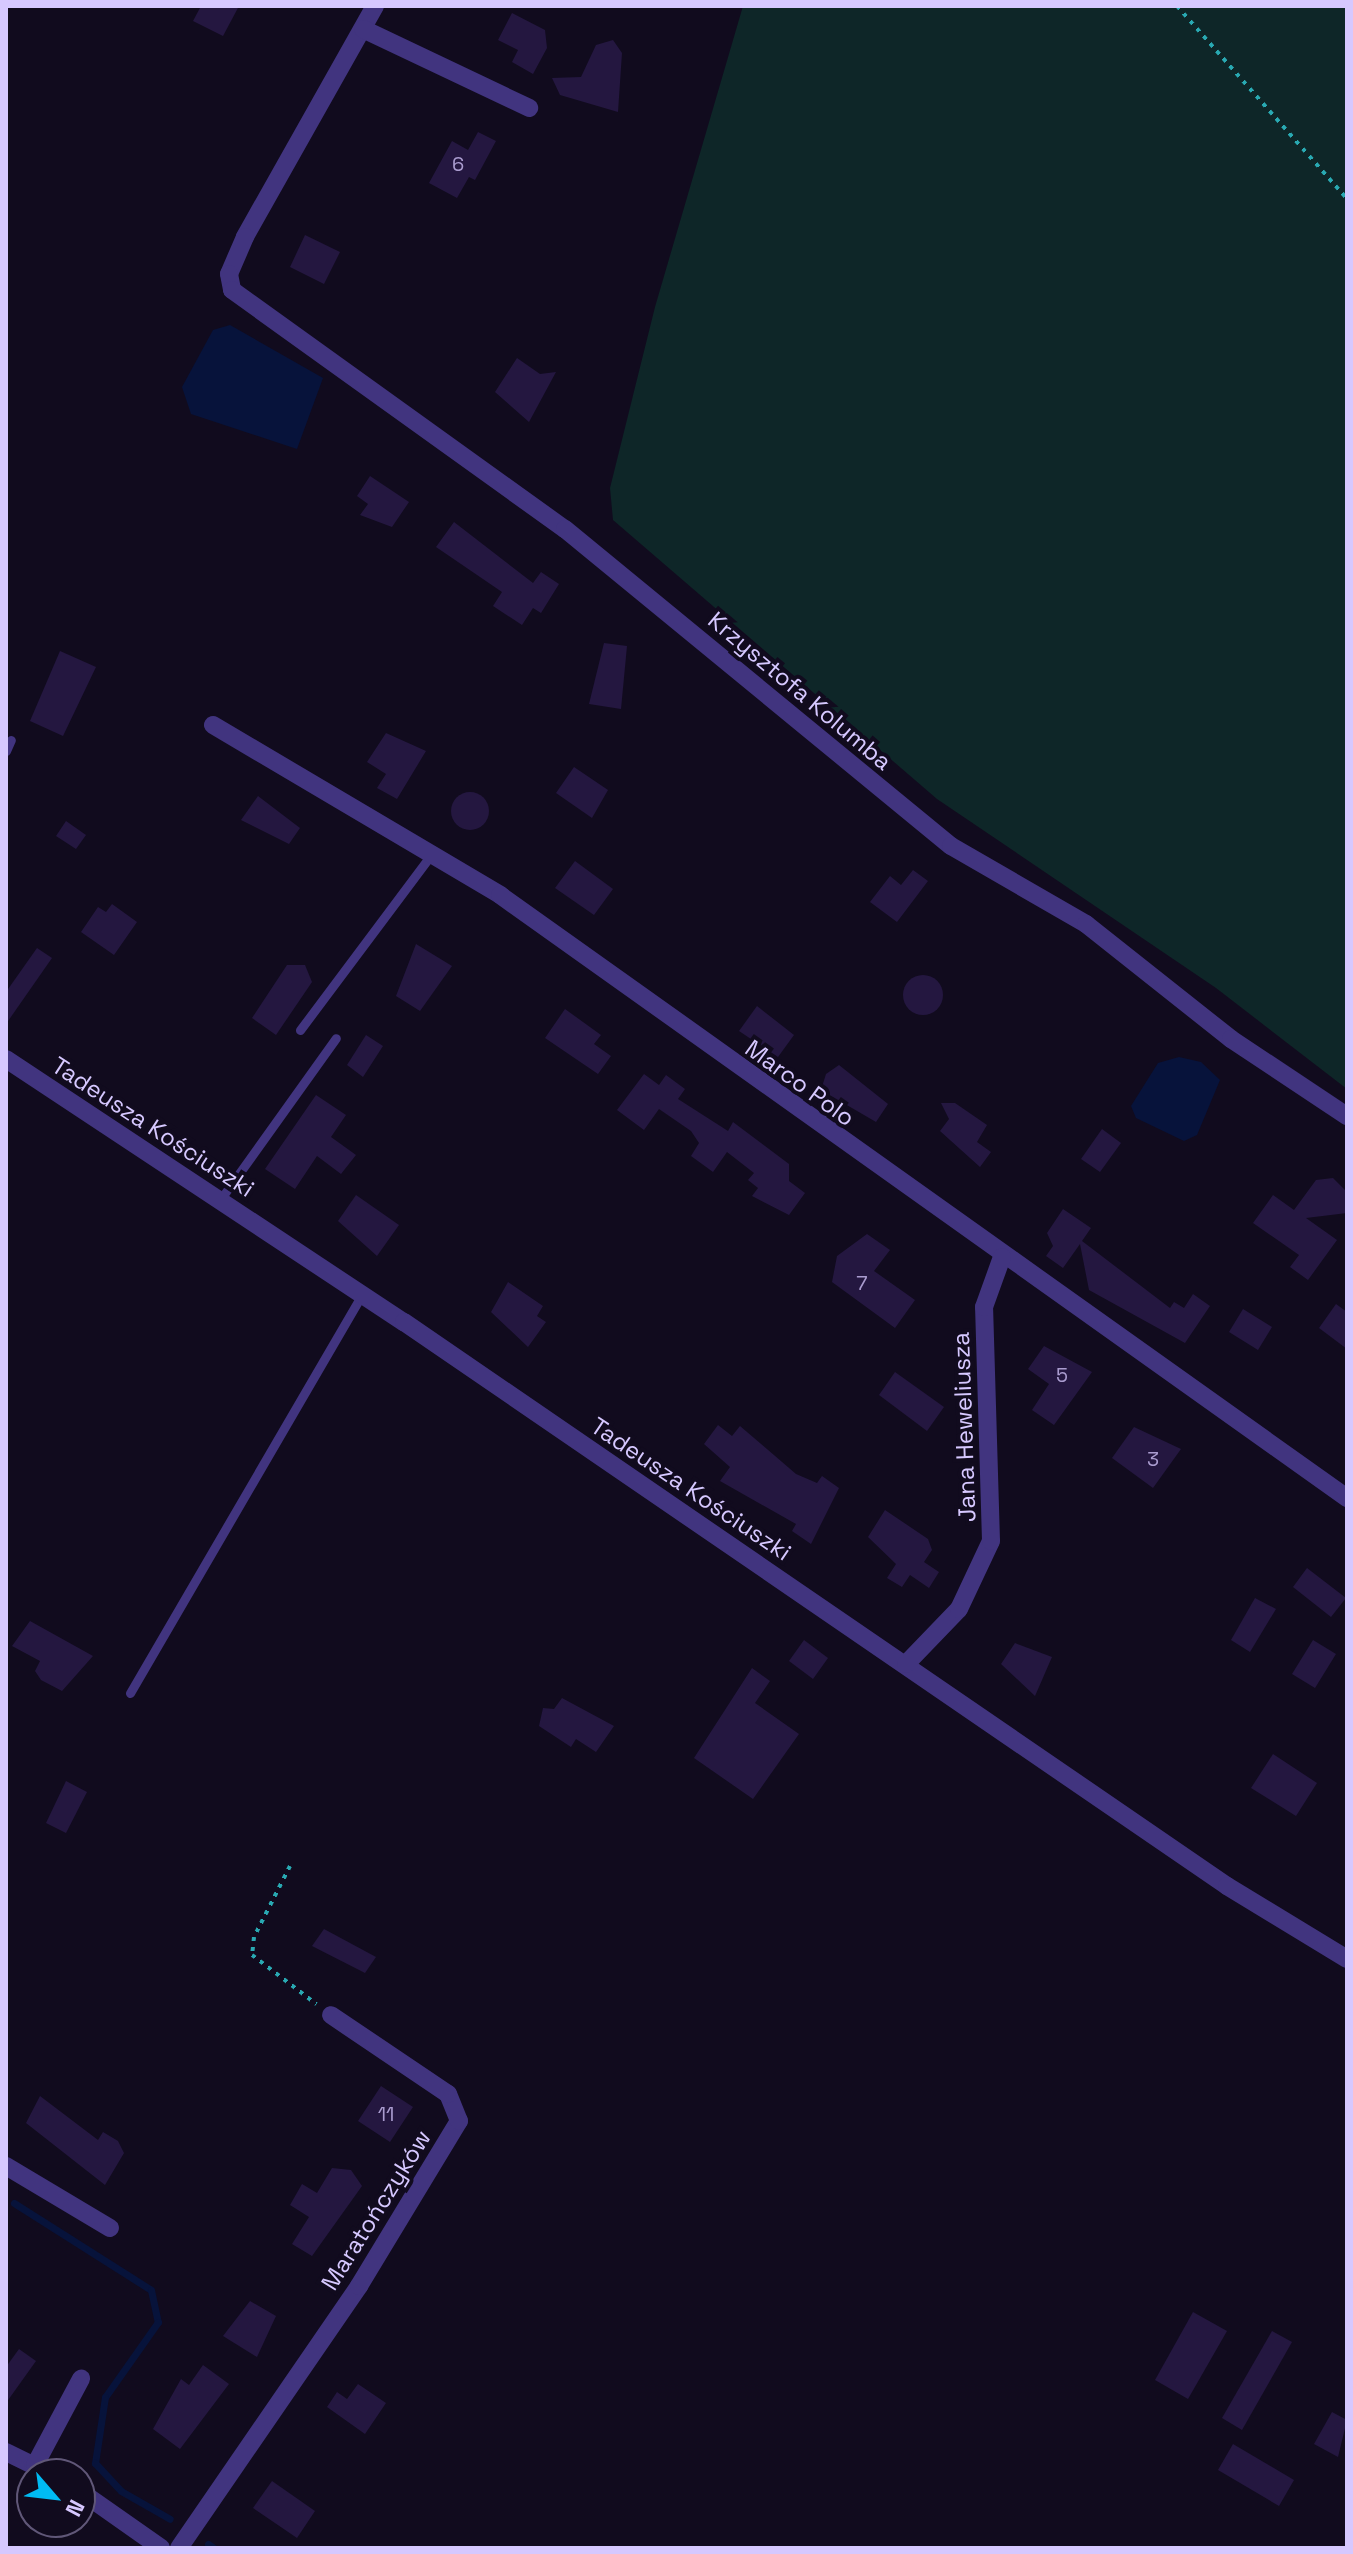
<!DOCTYPE html>
<html>
<head>
<meta charset="utf-8">
<style>
	body { margin:0 }
	#map { position:relative; width:1353px; height:2554px; overflow:hidden; background:#110b1e; font-family:"Space Grotesk",sans-serif }
	div>[style] { position:absolute }
	.green>* { inset:0; background:#0e2628 }
	.water>* { inset:0; background:#07133b }
	.stream>* { height:7px; margin:-3.5px; padding:0 3.5px; transform-origin:3.5px; border-radius:3.5px; background:#07133b }
	.building>* { inset:0; background:#241740 }
	.round { border-radius:50% }
	.path>* { height:4px; margin-top:-2px; transform-origin:0; background:repeating-linear-gradient(90deg,#29a9b2 0 4px,transparent 0 10px) }
	.lane>* { height:9px; margin:-4.5px; padding:0 4.5px; transform-origin:4.5px; border-radius:4.5px; background:#41347f }
	.street>* { height:18px; margin:-9px; padding:0 9px; transform-origin:9px; border-radius:9px; background:#41347f }
	span { translate:-50% -50%; white-space:nowrap; text-align:center; line-height:1.15; -webkit-text-stroke:8px #110b1e; paint-order:stroke }
	.number-label { font-size:20px; color:#aa9ccf }
	.number-label span { -webkit-text-stroke-width:0 }
	.street-label { font-size:24px; color:#d6c8ff }
	.frame { position:absolute; inset:0; border:8px solid #d6c8ff; pointer-events:none }
	.north { position:absolute; left:16px; top:2458px; width:80px; height:80px; box-sizing:border-box; background:#110b1e; border:2px solid #605778; border-radius:50%; rotate:118deg; font-size:22px; font-weight:700; line-height:32px; text-align:center; color:#d6c8ff }
	.north::after { content:''; display:block; margin:auto; width:28px; height:36px; background:#00bbf3; clip-path:polygon(50% 0,100% 100%,50% 72%,0 100%) }
</style>
</head>
<body>
<div id="map">
	<div class="green">
		<i style="clip-path:polygon(743px 6px,1347px 6px,1347px 1089px,1216px 988px,937px 799px,613px 520px,610px 488px,655px 307px)"></i>
	</div>
	<div class="water">
		<i style="clip-path:polygon(230px 325px,323px 378px,297px 449px,191px 414px,182px 387px,213px 330px)"></i>
		<i style="clip-path:polygon(1179px 1057px,1201px 1062px,1220px 1080px,1197px 1135px,1184px 1141px,1136px 1118px,1131px 1106px,1158px 1063px)"></i>
	</div>
	<div class="stream">
		<i style="left:14px;top:2203px;width:162px;rotate:32.4deg"></i>
		<i style="left:151px;top:2290px;width:33px;rotate:78deg"></i>
		<i style="left:158px;top:2322px;width:92px;rotate:125.2deg"></i>
		<i style="left:105px;top:2397px;width:67px;rotate:98.6deg"></i>
		<i style="left:95px;top:2463px;width:38px;rotate:47deg"></i>
		<i style="left:121px;top:2491px;width:56px;rotate:29.7deg"></i>
		<i style="left:208px;top:2544px;width:7px;rotate:34deg"></i>
	</div>
	<div class="building">
		<i style="clip-path:polygon(201px 6px,239px 6px,223px 36px,193px 21px)"></i>
		<i style="clip-path:polygon(512px 13px,545px 30px,547px 48px,533px 74px,512px 62px,518px 50px,498px 40px)"></i>
		<i style="clip-path:polygon(613px 40px,622px 53px,618px 112px,560px 95px,552px 78px,581px 77px,596px 45px)"></i>
		<i style="clip-path:polygon(478px 132px,496px 141px,475px 180px,469px 177px,457px 198px,429px 183px,452px 141px,468px 150px)"></i>
		<i style="clip-path:polygon(305px 235px,340px 252px,324px 284px,290px 267px)"></i>
		<i style="clip-path:polygon(517px 358px,540px 374px,556px 372px,529px 422px,495px 392px)"></i>
		<i style="clip-path:polygon(370px 476px,409px 502px,392px 527px,360px 515px,368px 504px,357px 496px)"></i>
		<i style="clip-path:polygon(454px 522px,533px 583px,541px 572px,559px 584px,541px 613px,533px 608px,522px 625px,493px 606px,502px 592px,436px 547px)"></i>
		<i style="clip-path:polygon(604px 643px,627px 646px,621px 709px,589px 704px)"></i>
		<i style="clip-path:polygon(60px 651px,96px 667px,63px 736px,30px 721px)"></i>
		<i style="clip-path:polygon(386px 733px,426px 751px,397px 799px,377px 788px,386px 774px,367px 762px)"></i>
		<i style="clip-path:polygon(574px 767px,608px 790px,592px 818px,556px 793px)"></i>
		<i class="round" style="left:451px;top:792px;width:38px;height:38px"></i>
		<i style="clip-path:polygon(258px 796px,300px 828px,289px 844px,241px 820px)"></i>
		<i style="clip-path:polygon(66px 821px,86px 835px,76px 849px,56px 836px)"></i>
		<i style="clip-path:polygon(575px 861px,613px 889px,594px 915px,555px 888px)"></i>
		<i style="clip-path:polygon(913px 870px,928px 881px,897px 922px,870px 902px,890px 876px,901px 885px)"></i>
		<i style="clip-path:polygon(112px 904px,137px 922px,114px 955px,81px 932px,98px 907px,106px 912px)"></i>
		<i style="clip-path:polygon(416px 944px,452px 966px,420px 1011px,396px 996px)"></i>
		<i style="clip-path:polygon(37px 948px,52px 958px,6px 1024px,6px 992px)"></i>
		<i style="clip-path:polygon(287px 965px,305px 965px,312px 982px,276px 1035px,252px 1018px)"></i>
		<i class="round" style="left:903px;top:975px;width:40px;height:40px"></i>
		<i style="clip-path:polygon(757px 1006px,794px 1035px,778px 1057px,739px 1031px)"></i>
		<i style="clip-path:polygon(565px 1009px,601px 1035px,594px 1044px,611px 1056px,598px 1074px,545px 1038px)"></i>
		<i style="clip-path:polygon(366px 1035px,383px 1046px,363px 1077px,347px 1065px)"></i>
		<i style="clip-path:polygon(839px 1065px,888px 1104px,876px 1122px,821px 1090px,826px 1074px)"></i>
		<i style="clip-path:polygon(644px 1074px,659px 1085px,666px 1075px,685px 1089px,678px 1099px,728px 1131px,733px 1122px,789px 1164px,789px 1181px,805px 1193px,789px 1215px,752px 1196px,758px 1188px,748px 1180px,754px 1173px,727px 1152px,713px 1172px,691px 1156px,699px 1143px,691px 1131px,659px 1109px,644px 1130px,617px 1110px)"></i>
		<i style="clip-path:polygon(316px 1095px,346px 1115px,331px 1137px,356px 1155px,341px 1174px,317px 1156px,295px 1189px,265px 1169px)"></i>
		<i style="clip-path:polygon(941px 1103px,955px 1103px,987px 1125px,977px 1142px,991px 1152px,980px 1167px,940px 1131px,949px 1119px)"></i>
		<i style="clip-path:polygon(1102px 1129px,1121px 1143px,1100px 1172px,1081px 1159px)"></i>
		<i style="clip-path:polygon(1333px 1178px,1347px 1192px,1347px 1213px,1306px 1218px,1337px 1240px,1308px 1280px,1290px 1267px,1299px 1255px,1253px 1223px,1273px 1195px,1294px 1210px,1316px 1180px)"></i>
		<i style="clip-path:polygon(356px 1195px,399px 1225px,377px 1256px,338px 1221px)"></i>
		<i style="clip-path:polygon(1063px 1209px,1091px 1228px,1082px 1241px,1170px 1308px,1174px 1302px,1184px 1308px,1193px 1294px,1210px 1306px,1185px 1343px,1089px 1290px,1080px 1244px,1063px 1268px,1046px 1256px,1053px 1246px,1047px 1233px)"></i>
		<i style="clip-path:polygon(867px 1234px,890px 1250px,874px 1271px,915px 1300px,895px 1328px,832px 1282px,837px 1256px)"></i>
		<i style="clip-path:polygon(508px 1282px,543px 1306px,537px 1316px,546px 1322px,528px 1347px,491px 1312px)"></i>
		<i style="clip-path:polygon(1336px 1304px,1347px 1312px,1347px 1349px,1319px 1328px)"></i>
		<i style="clip-path:polygon(1243px 1309px,1272px 1327px,1258px 1350px,1229px 1332px)"></i>
		<i style="clip-path:polygon(1044px 1346px,1092px 1372px,1054px 1425px,1032px 1410px,1049px 1384px,1028px 1369px)"></i>
		<i style="clip-path:polygon(895px 1372px,944px 1407px,927px 1431px,879px 1395px)"></i>
		<i style="clip-path:polygon(718px 1425px,732px 1436px,740px 1426px,796px 1474px,817px 1483px,822px 1476px,839px 1488px,811px 1544px,792px 1531px,796px 1524px,720px 1481px,730px 1467px,704px 1444px)"></i>
		<i style="clip-path:polygon(1134px 1427px,1181px 1449px,1153px 1488px,1112px 1458px)"></i>
		<i style="clip-path:polygon(885px 1510px,928px 1539px,932px 1550px,924px 1562px,939px 1572px,929px 1588px,910px 1575px,902px 1587px,887px 1578px,896px 1564px,868px 1537px)"></i>
		<i style="clip-path:polygon(1307px 1568px,1346px 1598px,1331px 1617px,1293px 1587px)"></i>
		<i style="clip-path:polygon(1255px 1598px,1276px 1609px,1250px 1652px,1231px 1640px)"></i>
		<i style="clip-path:polygon(30px 1621px,93px 1656px,62px 1691px,41px 1680px,35px 1671px,40px 1661px,12px 1646px)"></i>
		<i style="clip-path:polygon(804px 1640px,828px 1658px,813px 1679px,789px 1661px)"></i>
		<i style="clip-path:polygon(1313px 1640px,1336px 1654px,1315px 1688px,1292px 1674px)"></i>
		<i style="clip-path:polygon(1015px 1643px,1052px 1657px,1035px 1696px,1001px 1664px)"></i>
		<i style="clip-path:polygon(752px 1668px,770px 1681px,755px 1703px,799px 1734px,753px 1799px,694px 1758px)"></i>
		<i style="clip-path:polygon(562px 1698px,614px 1726px,596px 1752px,576px 1739px,571px 1747px,539px 1726px,543px 1708px,554px 1709px)"></i>
		<i style="clip-path:polygon(1273px 1754px,1317px 1783px,1296px 1816px,1251px 1788px)"></i>
		<i style="clip-path:polygon(66px 1781px,87px 1792px,66px 1833px,46px 1823px)"></i>
		<i style="clip-path:polygon(324px 1929px,376px 1957px,365px 1973px,312px 1946px)"></i>
		<i style="clip-path:polygon(381px 2086px,413px 2107px,390px 2142px,358px 2121px)"></i>
		<i style="clip-path:polygon(40px 2096px,98px 2140px,103px 2132px,118px 2141px,124px 2153px,105px 2185px,26px 2123px)"></i>
		<i style="clip-path:polygon(332px 2168px,351px 2170px,362px 2186px,312px 2256px,292px 2244px,309px 2217px,290px 2205px,302px 2184px,317px 2193px)"></i>
		<i style="clip-path:polygon(250px 2301px,276px 2316px,257px 2357px,223px 2336px)"></i>
		<i style="clip-path:polygon(1193px 2312px,1227px 2331px,1188px 2399px,1155px 2380px)"></i>
		<i style="clip-path:polygon(1272px 2331px,1292px 2342px,1242px 2430px,1222px 2418px)"></i>
		<i style="clip-path:polygon(19px 2349px,36px 2361px,6px 2403px,6px 2367px)"></i>
		<i style="clip-path:polygon(203px 2365px,229px 2384px,180px 2449px,153px 2429px,181px 2379px,189px 2385px)"></i>
		<i style="clip-path:polygon(358px 2384px,386px 2403px,365px 2434px,327px 2407px,337px 2392px,347px 2399px)"></i>
		<i style="clip-path:polygon(1332px 2412px,1347px 2420px,1338px 2457px,1314px 2444px)"></i>
		<i style="clip-path:polygon(1233px 2444px,1294px 2480px,1279px 2506px,1218px 2470px)"></i>
		<i style="clip-path:polygon(272px 2481px,315px 2511px,297px 2538px,253px 2508px)"></i>
	</div>
	<div class="path">
		<i style="left:1177px;top:6px;width:257px;rotate:48.6deg"></i>
		<i style="left:290px;top:1866px;width:80px;rotate:116.9deg"></i>
		<i style="left:254px;top:1937px;width:18px;rotate:96deg"></i>
		<i style="left:252px;top:1955px;width:81px;rotate:37.4deg"></i>
	</div>
	<div class="lane">
		<i style="left:6px;top:751px;width:12px;rotate:-66deg"></i>
		<i style="left:300px;top:1030px;width:222px;rotate:-53.2deg"></i>
		<i style="left:220px;top:1200px;width:199px;rotate:-54.4deg"></i>
		<i style="left:130px;top:1693px;width:462px;rotate:-59.8deg"></i>
	</div>
	<div class="street">
		<i style="left:375px;top:6px;width:265px;rotate:119.4deg"></i>
		<i style="left:245px;top:237px;width:40px;rotate:113.4deg"></i>
		<i style="left:229px;top:274px;width:16px;rotate:79deg"></i>
		<i style="left:232px;top:290px;width:410px;rotate:35.7deg"></i>
		<i style="left:565px;top:529px;width:499px;rotate:39.4deg"></i>
		<i style="left:951px;top:846px;width:156px;rotate:30deg"></i>
		<i style="left:1086px;top:924px;width:185px;rotate:38.4deg"></i>
		<i style="left:1231px;top:1039px;width:139px;rotate:33.6deg"></i>
		<i style="left:363px;top:29px;width:184px;rotate:25.4deg"></i>
		<i style="left:213px;top:725px;width:334px;rotate:30.6deg"></i>
		<i style="left:500px;top:895px;width:1040px;rotate:35.45deg"></i>
		<i style="left:6px;top:1059px;width:477px;rotate:33.5deg"></i>
		<i style="left:404px;top:1322px;width:998px;rotate:34.42deg"></i>
		<i style="left:1227px;top:1886px;width:140px;rotate:31.3deg"></i>
		<i style="left:906px;top:1664px;width:76px;rotate:-46.1deg"></i>
		<i style="left:959px;top:1609px;width:75px;rotate:-64.8deg"></i>
		<i style="left:991px;top:1541px;width:234px;rotate:-91.7deg"></i>
		<i style="left:984px;top:1307px;width:53px;rotate:-70.2deg"></i>
		<i style="left:6px;top:2166px;width:121px;rotate:30.8deg"></i>
		<i style="left:6px;top:2452px;width:50px;rotate:26.1deg"></i>
		<i style="left:35px;top:2465px;width:98px;rotate:-61.9deg"></i>
		<i style="left:80px;top:2491px;width:99px;rotate:35.1deg"></i>
		<i style="left:179px;top:2548px;width:318px;rotate:-55.5deg"></i>
		<i style="left:359px;top:2286px;width:193px;rotate:-58.8deg"></i>
		<i style="left:459px;top:2121px;width:29px;rotate:-112deg"></i>
		<i style="left:448px;top:2094px;width:141px;rotate:-146deg"></i>
	</div>
	<div class="number-label">
		<span style="left:458px;top:164px">6</span>
		<span style="left:862px;top:1283px">7</span>
		<span style="left:1062px;top:1375px">5</span>
		<span style="left:1153px;top:1459px">3</span>
		<span style="left:386px;top:2114px">11</span>
	</div>
	<div class="street-label">
		<span style="left:800px;top:691px;rotate:40deg">Krzysztofa Kolumba</span>
		<span style="left:800px;top:1083px;rotate:36deg">Marco Polo</span>
		<span style="left:153px;top:1127px;rotate:33deg">Tadeusza Kościuszki</span>
		<span style="left:964px;top:1427px;rotate:-92deg">Jana Heweliusza</span>
		<span style="left:691px;top:1489px;rotate:34deg">Tadeusza Kościuszki</span>
		<span style="left:376px;top:2210px;rotate:-58deg">Maratończyków</span>
	</div>
	<div class="frame"></div>
	<div class="north">N</div>
</div>
</body>
</html>
